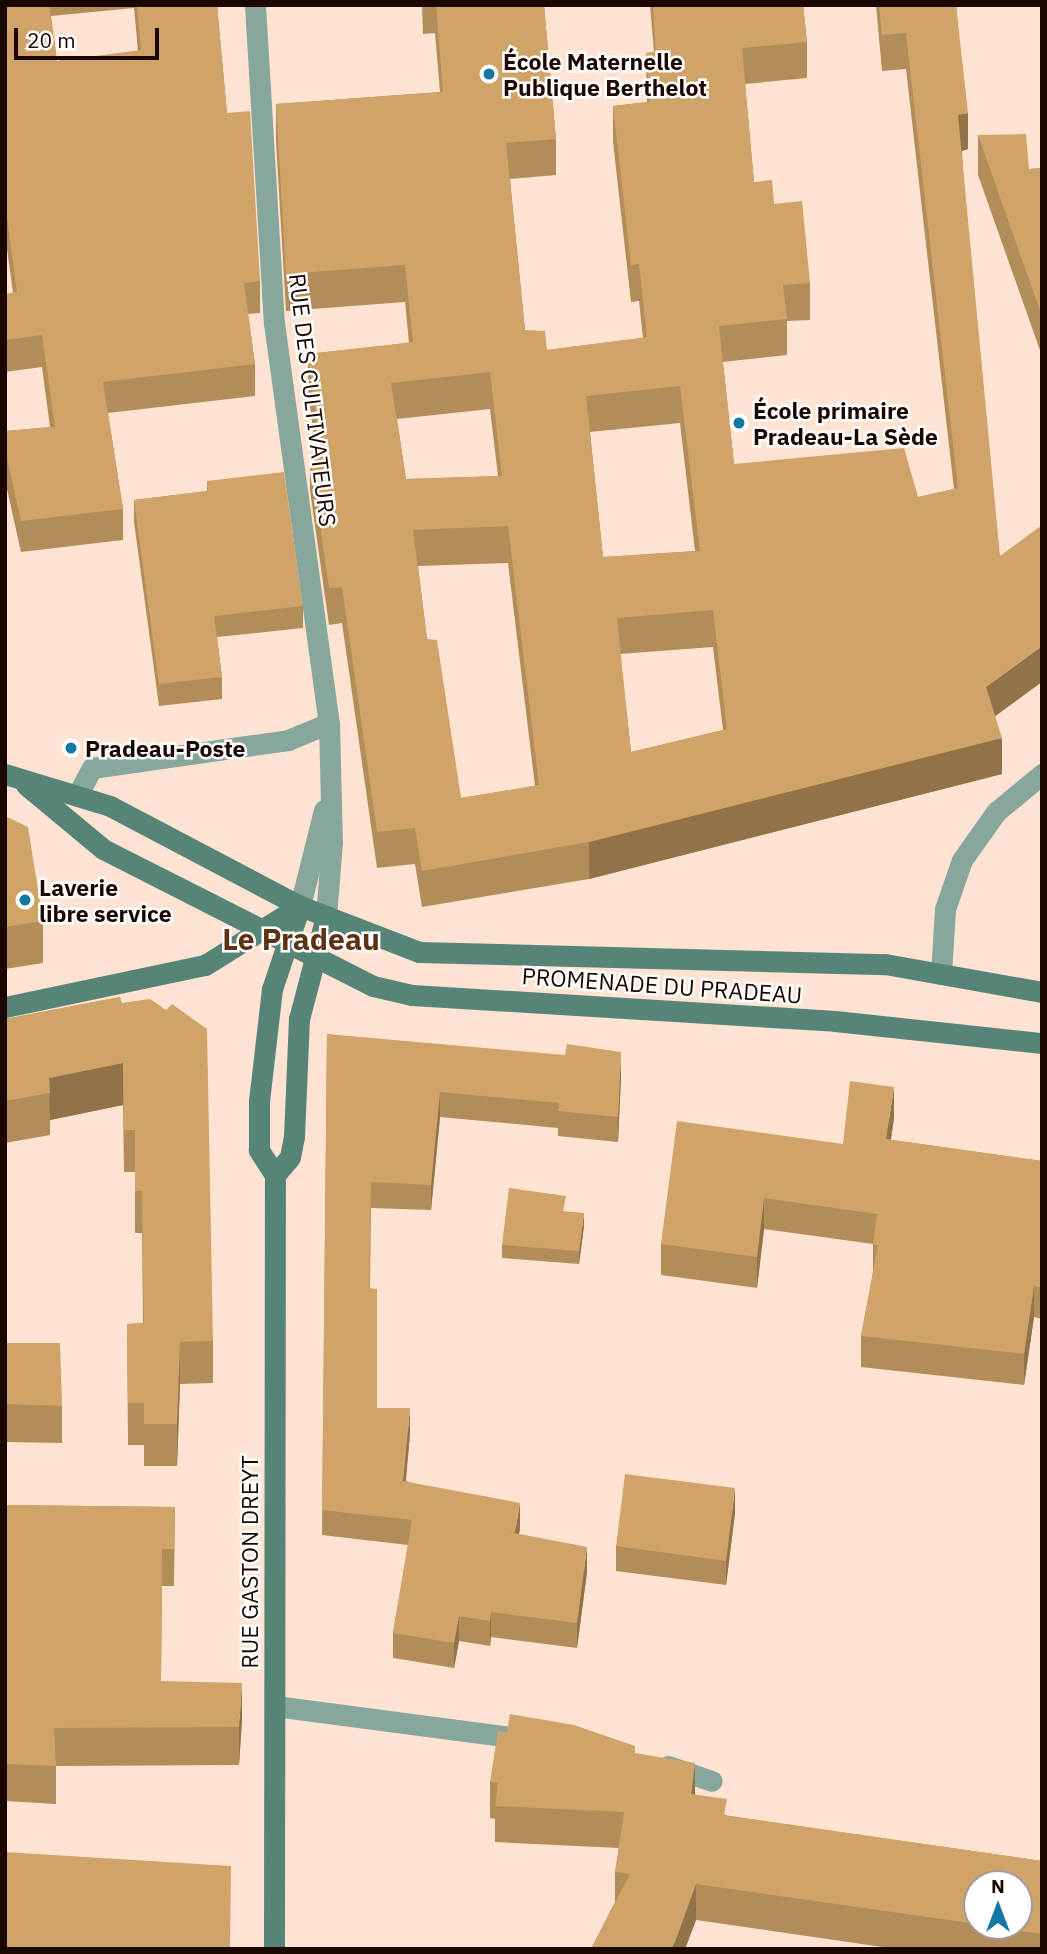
<!DOCTYPE html>
<html>
<head>
<meta charset="utf-8">
<style>
	body { margin:0 }
	#map { position:relative; width:1047px; height:1954px; overflow:hidden; background:#fee3d2; font-family:"IBM Plex Sans",sans-serif }
	div>[style] { position:absolute }
	.lane>* { height:21px; margin:-10.5px; padding:0 10.5px; transform-origin:10.5px; border-radius:10.5px; background:#87a69c }
	.street>* { height:21px; margin:-10.5px; padding:0 10.5px; transform-origin:10.5px; border-radius:10.5px; background:#87a69c }
	.secondary>* { height:21px; margin:-10.5px; padding:0 10.5px; transform-origin:10.5px; border-radius:10.5px; background:#568577 }
	.wall>* { inset:0; background:#b38d59 }
	.shaded-wall>* { inset:0; background:#927349 }
	.building>* { inset:0; background:#d0a468 }
	.dots>* { width:19px; height:19px; translate:-50% -50%; box-sizing:border-box; border:4px solid #fff; border-radius:50% }
	span { translate:-50% -50%; white-space:nowrap; text-align:center; line-height:1.15; -webkit-text-stroke:5px #fff; paint-order:stroke }
	.poi-label { font-size:23px; color:#1b0600; font-weight:700 }
	.left { translate:0 -50%; text-align:left }
	.street-label { font-size:23px; color:#1b0600 }
	.district-label { font-size:30px; color:#5c3212; font-weight:700 }
	.frame { position:absolute; inset:0; border:7px solid #1b0600; pointer-events:none }
	.north { position:absolute; left:963px; top:1870px; width:70px; height:70px; box-sizing:border-box; background:#fff; border:2px solid #a49b99; border-radius:50%; rotate:0deg; font-size:19px; font-weight:700; line-height:28px; text-align:center; color:#1b0600 }
	.north::after { content:''; display:block; margin:auto; width:24px; height:32px; background:#1578a4; clip-path:polygon(50% 0,100% 100%,50% 72%,0 100%) }
	.scale { position:absolute; left:14px; top:28px; width:145px; height:32px; box-sizing:border-box; border:4px solid #1b0600; border-top:0; padding-left:9px; font-size:21px; line-height:24px; white-space:nowrap; color:#1b0600; -webkit-text-stroke:5px #fff; paint-order:stroke }
</style>
</head>
<body>
<div id="map">
	<div class="lane">
		<i style="left:78px;top:794px;width:30px;rotate:-62deg"></i>
		<i style="left:92px;top:768px;width:198px;rotate:-8.1deg"></i>
		<i style="left:288px;top:740px;width:44px;rotate:-22.5deg"></i>
		<i style="left:275px;top:1706px;width:253px;rotate:7.5deg"></i>
		<i style="left:668px;top:1766px;width:46px;rotate:18.8deg"></i>
	</div>
	<div class="street">
		<i style="left:255px;top:5px;width:319px;rotate:86.6deg"></i>
		<i style="left:274px;top:323px;width:404px;rotate:82.2deg"></i>
		<i style="left:329px;top:723px;width:119px;rotate:88.6deg"></i>
		<i style="left:332px;top:842px;width:74px;rotate:94.6deg"></i>
		<i style="left:300px;top:906px;width:99px;rotate:-76deg"></i>
		<i style="left:941px;top:974px;width:65px;rotate:-86.5deg"></i>
		<i style="left:945px;top:909px;width:52px;rotate:-70.9deg"></i>
		<i style="left:962px;top:860px;width:59px;rotate:-54.7deg"></i>
		<i style="left:996px;top:812px;width:60px;rotate:-39.6deg"></i>
	</div>
	<div class="secondary">
		<i style="left:5px;top:774px;width:110px;rotate:16.9deg"></i>
		<i style="left:110px;top:806px;width:215px;rotate:27.8deg"></i>
		<i style="left:300px;top:906px;width:128px;rotate:21.1deg"></i>
		<i style="left:419px;top:952px;width:466px;rotate:1.5deg"></i>
		<i style="left:885px;top:964px;width:159px;rotate:10.1deg"></i>
		<i style="left:26px;top:785px;width:100px;rotate:39.7deg"></i>
		<i style="left:103px;top:849px;width:303px;rotate:26.9deg"></i>
		<i style="left:373px;top:986px;width:40px;rotate:13deg"></i>
		<i style="left:412px;top:995px;width:424px;rotate:3.5deg"></i>
		<i style="left:835px;top:1021px;width:208px;rotate:6.1deg"></i>
		<i style="left:5px;top:1007px;width:204px;rotate:-11.9deg"></i>
		<i style="left:205px;top:965px;width:112px;rotate:-31.8deg"></i>
		<i style="left:275px;top:1175px;width:23px;rotate:-50deg"></i>
		<i style="left:290px;top:1157px;width:20px;rotate:-79deg"></i>
		<i style="left:294px;top:1137px;width:118px;rotate:-87.6deg"></i>
		<i style="left:299px;top:1019px;width:106px;rotate:-75.3deg"></i>
		<i style="left:274px;top:1949px;width:774px;rotate:-89.93deg"></i>
		<i style="left:275px;top:1175px;width:30px;rotate:-123deg"></i>
		<i style="left:259px;top:1150px;width:49px;rotate:-90deg"></i>
		<i style="left:259px;top:1101px;width:113px;rotate:-83.4deg"></i>
		<i style="left:272px;top:989px;width:88px;rotate:-71.4deg"></i>
	</div>
	<div class="wall">
		<i style="clip-path:polygon(evenodd,5px 5px,217px 5px,227px 113px,260px 281px,260px 313px,248px 314px,255px 364px,255px 396px,108px 413px,123px 509px,123px 540px,21px 552px,5px 480px,5px 431px,50px 427px,42px 367px,5px 372px,5px 294px,13px 293px,5px 234px,5px 5px,134px 8px,138px 51px,57px 61px,51px 16px,134px 8px)"></i>
		<i style="clip-path:polygon(evenodd,422px 5px,544px 5px,556px 139px,556px 175px,510px 179px,525px 330px,547px 350px,643px 338px,639px 301px,631px 302px,613px 142px,613px 106px,647px 102px,646px 53px,654px 52px,650px 5px,803px 5px,807px 42px,807px 78px,745px 84px,754px 182px,774px 204px,810px 283px,810px 320px,787px 321px,787px 355px,723px 362px,734px 464px,918px 497px,954px 489px,906px 69px,882px 71px,876px 5px,956px 5px,968px 149px,962px 151px,995px 716px,1002px 774px,589px 879px,422px 907px,415px 864px,377px 868px,342px 623px,329px 625px,310px 490px,310px 454px,316px 453px,308px 390px,308px 354px,409px 343px,405px 302px,286px 311px,276px 141px,276px 104px,440px 92px,435px 33px,423px 34px,422px 5px,490px 409px,498px 476px,406px 479px,397px 419px,490px 409px,422px 5px,680px 423px,695px 551px,603px 557px,590px 432px,680px 423px,422px 5px,508px 563px,535px 786px,461px 798px,427px 639px,418px 566px,508px 563px,422px 5px,713px 647px,723px 730px,631px 752px,620px 654px,713px 647px)"></i>
		<i style="clip-path:polygon(978px 135px,1029px 169px,1042px 168px,1042px 356px,978px 175px)"></i>
		<i style="clip-path:polygon(207px 481px,303px 606px,303px 628px,217px 637px,222px 677px,222px 699px,159px 706px,134px 522px,134px 500px,207px 491px)"></i>
		<i style="clip-path:polygon(1042px 773px,1042px 837px,1040px 832px,1040px 780px)"></i>
		<i style="clip-path:polygon(5px 816px,43px 921px,43px 963px,5px 969px)"></i>
		<i style="clip-path:polygon(120px 997px,213px 1341px,213px 1383px,180px 1384px,177px 1466px,144px 1466px,144px 1445px,128px 1445px,127px 1324px,143px 1323px,142px 1233px,135px 1233px,135px 1172px,124px 1172px,123px 1105px,50px 1120px,50px 1135px,5px 1143px,5px 1019px)"></i>
		<i style="clip-path:polygon(327px 1034px,621px 1077px,618px 1142px,558px 1136px,558px 1128px,440px 1117px,431px 1210px,371px 1208px,370px 1288px,377px 1408px,410px 1434px,406px 1481px,520px 1528px,519px 1534px,587px 1572px,577px 1648px,491px 1637px,490px 1646px,459px 1641px,454px 1668px,393px 1658px,393px 1633px,408px 1545px,322px 1535px)"></i>
		<i style="clip-path:polygon(894px 1118px,891px 1140px,1042px 1161px,1042px 1319px,1034px 1317px,1024px 1385px,861px 1367px,861px 1336px,873px 1273px,873px 1244px,764px 1229px,757px 1288px,661px 1275px,661px 1244px,843px 1144px)"></i>
		<i style="clip-path:polygon(584px 1226px,579px 1264px,502px 1258px,502px 1245px)"></i>
		<i style="clip-path:polygon(5px 1343px,62px 1406px,62px 1443px,5px 1442px)"></i>
		<i style="clip-path:polygon(5px 1505px,175px 1507px,174px 1586px,162px 1586px,161px 1681px,242px 1720px,239px 1765px,56px 1766px,56px 1804px,5px 1801px)"></i>
		<i style="clip-path:polygon(735px 1513px,726px 1585px,616px 1571px,616px 1546px)"></i>
		<i style="clip-path:polygon(evenodd,635px 1753px,727px 1816px,1042px 1861px,1042px 1949px,896px 1949px,696px 1920px,685px 1949px,591px 1949px,615px 1902px,615px 1872px,619px 1848px,495px 1842px,495px 1819px,490px 1818px,490px 1782px,635px 1753px,977px 1884px,1019px 1926px,977px 1926px,977px 1884px)"></i>
	</div>
	<div class="shaded-wall">
		<i style="clip-path:polygon(968px 113px,968px 149px,958px 152px,958px 115px)"></i>
		<i style="clip-path:polygon(1042px 646px,1042px 682px,986px 723px,986px 687px)"></i>
		<i style="clip-path:polygon(1002px 738px,1002px 774px,589px 879px,589px 842px)"></i>
		<i style="clip-path:polygon(621px 1052px,621px 1077px,618px 1142px,618px 1117px)"></i>
		<i style="clip-path:polygon(123px 1063px,123px 1105px,50px 1120px,49px 1078px)"></i>
		<i style="clip-path:polygon(894px 1087px,894px 1118px,886px 1170px,886px 1139px)"></i>
		<i style="clip-path:polygon(440px 1092px,440px 1117px,431px 1210px,431px 1185px)"></i>
		<i style="clip-path:polygon(764px 1198px,764px 1229px,757px 1288px,757px 1257px)"></i>
		<i style="clip-path:polygon(584px 1213px,584px 1226px,579px 1264px,579px 1251px)"></i>
		<i style="clip-path:polygon(1034px 1286px,1034px 1317px,1024px 1385px,1024px 1354px)"></i>
		<i style="clip-path:polygon(180px 1342px,180px 1384px,177px 1466px,177px 1424px)"></i>
		<i style="clip-path:polygon(410px 1408px,410px 1434px,403px 1506px,403px 1481px)"></i>
		<i style="clip-path:polygon(735px 1488px,735px 1513px,726px 1585px,726px 1561px)"></i>
		<i style="clip-path:polygon(520px 1503px,520px 1528px,515px 1558px,515px 1532px)"></i>
		<i style="clip-path:polygon(587px 1547px,587px 1572px,577px 1648px,577px 1623px)"></i>
		<i style="clip-path:polygon(491px 1612px,491px 1637px,490px 1646px,490px 1621px)"></i>
		<i style="clip-path:polygon(459px 1616px,459px 1641px,454px 1668px,454px 1643px)"></i>
		<i style="clip-path:polygon(242px 1683px,242px 1720px,239px 1765px,239px 1727px)"></i>
		<i style="clip-path:polygon(695px 1763px,695px 1799px,691px 1794px)"></i>
		<i style="clip-path:polygon(696px 1884px,696px 1920px,685px 1949px,671px 1949px)"></i>
	</div>
	<div class="building">
		<i style="clip-path:polygon(5px 5px,49px 5px,57px 61px,141px 50px,137px 5px,217px 5px,227px 113px,250px 111px,260px 281px,244px 283px,255px 364px,103px 382px,123px 509px,21px 521px,5px 449px,5px 431px,55px 427px,42px 335px,5px 340px,5px 294px,17px 292px,5px 203px)"></i>
		<i style="clip-path:polygon(evenodd,436px 5px,544px 5px,556px 139px,506px 143px,525px 330px,545px 331px,547px 350px,647px 337px,639px 264px,631px 265px,613px 106px,650px 102px,646px 53px,656px 52px,653px 5px,803px 5px,807px 42px,742px 48px,754px 182px,772px 180px,774px 204px,802px 201px,810px 283px,783px 285px,787px 319px,719px 326px,734px 464px,904px 448px,918px 497px,958px 488px,906px 33px,882px 35px,879px 5px,956px 5px,968px 113px,958px 115px,1000px 556px,1042px 525px,1042px 646px,986px 687px,1002px 738px,589px 842px,422px 871px,415px 828px,377px 832px,342px 587px,329px 588px,310px 454px,320px 453px,308px 354px,413px 342px,405px 265px,286px 274px,276px 104px,443px 92px,436px 5px,490px 372px,502px 476px,406px 479px,391px 383px,490px 372px,436px 5px,680px 386px,700px 551px,603px 557px,586px 396px,680px 386px,436px 5px,508px 526px,539px 785px,461px 798px,437px 640px,427px 639px,413px 530px,508px 526px,436px 5px,713px 610px,727px 729px,631px 752px,617px 618px,713px 610px)"></i>
		<i style="clip-path:polygon(1026px 134px,1029px 169px,1042px 168px,1042px 316px,978px 135px)"></i>
		<i style="clip-path:polygon(284px 472px,303px 606px,214px 616px,222px 677px,159px 684px,134px 500px,208px 491px,207px 481px)"></i>
		<i style="clip-path:polygon(5px 816px,28px 827px,43px 921px,5px 927px)"></i>
		<i style="clip-path:polygon(120px 997px,121px 1003px,150px 999px,166px 1010px,172px 1004px,207px 1029px,213px 1341px,180px 1342px,177px 1424px,144px 1424px,144px 1403px,128px 1403px,127px 1324px,144px 1323px,142px 1191px,135px 1191px,135px 1130px,124px 1130px,123px 1063px,49px 1078px,50px 1093px,5px 1101px,5px 1019px)"></i>
		<i style="clip-path:polygon(327px 1034px,565px 1055px,567px 1044px,621px 1052px,618px 1117px,558px 1111px,559px 1103px,440px 1092px,431px 1185px,371px 1182px,369px 1288px,377px 1289px,377px 1408px,410px 1408px,403px 1481px,520px 1503px,515px 1532px,509px 1532px,587px 1547px,577px 1623px,491px 1612px,490px 1621px,459px 1616px,454px 1643px,393px 1633px,412px 1520px,322px 1510px)"></i>
		<i style="clip-path:polygon(850px 1081px,894px 1087px,886px 1139px,1042px 1161px,1042px 1288px,1034px 1286px,1024px 1354px,861px 1336px,878px 1245px,873px 1244px,877px 1214px,764px 1198px,757px 1257px,661px 1244px,677px 1121px,843px 1144px)"></i>
		<i style="clip-path:polygon(509px 1188px,566px 1196px,563px 1211px,584px 1213px,579px 1251px,502px 1245px)"></i>
		<i style="clip-path:polygon(5px 1343px,60px 1343px,62px 1406px,5px 1404px)"></i>
		<i style="clip-path:polygon(625px 1474px,735px 1488px,726px 1561px,616px 1546px)"></i>
		<i style="clip-path:polygon(5px 1505px,175px 1507px,174px 1549px,162px 1549px,161px 1681px,242px 1683px,239px 1727px,54px 1728px,56px 1766px,5px 1764px)"></i>
		<i style="clip-path:polygon(510px 1714px,574px 1725px,635px 1746px,635px 1753px,695px 1763px,691px 1794px,727px 1799px,724px 1815px,1042px 1861px,1042px 1934px,988px 1926px,1019px 1926px,1019px 1884px,977px 1884px,977px 1924px,696px 1884px,675px 1942px,671px 1949px,591px 1949px,630px 1874px,615px 1872px,624px 1812px,495px 1806px,498px 1783px,490px 1782px,498px 1731px,507px 1732px)"></i>
		<i style="clip-path:polygon(5px 1852px,231px 1866px,230px 1949px,5px 1949px)"></i>
	</div>
	<div class="dots">
		<i style="left:489px;top:74px;background:#1578a4"></i>
		<i style="left:739px;top:423px;background:#1578a4"></i>
		<i style="left:71px;top:748px;background:#1578a4"></i>
		<i style="left:25px;top:900px;background:#1578a4"></i>
	</div>
	<div class="poi-label">
		<span class="left" style="left:503px;top:74px">École Maternelle<br>Publique Berthelot</span>
		<span class="left" style="left:753px;top:423px">École primaire<br>Pradeau-La Sède</span>
		<span class="left" style="left:85px;top:748px">Pradeau-Poste</span>
		<span class="left" style="left:39px;top:900px">Laverie<br>libre service</span>
	</div>
	<div class="street-label">
		<span style="left:313px;top:400px;rotate:83deg">RUE DES CULTIVATEURS</span>
		<span style="left:662px;top:985px;rotate:4deg">PROMENADE DU PRADEAU</span>
		<span style="left:249px;top:1562px;rotate:-90deg">RUE GASTON DREYT</span>
	</div>
	<div class="district-label">
		<span style="left:301px;top:939px">Le Pradeau</span>
	</div>
	<div class="frame"></div>
	<div class="north">N</div>
	<div class="scale">20 m</div>
</div>
</body>
</html>
